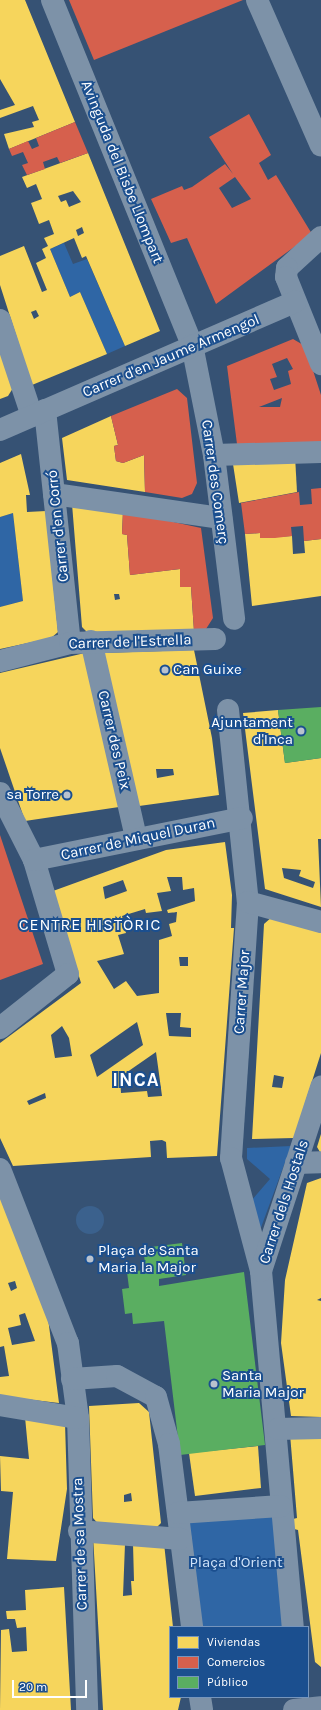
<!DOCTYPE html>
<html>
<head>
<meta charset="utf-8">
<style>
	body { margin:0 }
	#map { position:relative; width:321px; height:1710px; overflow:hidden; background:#365274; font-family:Karla,sans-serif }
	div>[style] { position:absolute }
	.green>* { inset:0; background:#2f66a5 }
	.water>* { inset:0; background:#3b618d }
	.round { border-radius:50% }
	.homes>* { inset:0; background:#f6d55c }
	.shops>* { inset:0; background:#d6604d }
	.public>* { inset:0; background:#5aae61 }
	.street>* { height:22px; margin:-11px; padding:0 11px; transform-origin:11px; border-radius:11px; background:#7d92a8 }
	.secondary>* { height:22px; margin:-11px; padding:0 11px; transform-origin:11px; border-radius:11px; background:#798da4 }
	.dots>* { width:11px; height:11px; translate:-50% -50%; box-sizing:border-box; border:2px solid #1b4f8f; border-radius:50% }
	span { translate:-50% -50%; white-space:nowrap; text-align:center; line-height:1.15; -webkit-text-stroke:4px #1b4f8f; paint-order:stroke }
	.street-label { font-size:15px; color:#fff }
	.poi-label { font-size:15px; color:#fff }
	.left { translate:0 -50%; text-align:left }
	.right { translate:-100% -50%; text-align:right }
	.park-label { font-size:15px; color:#cfe3fa }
	.neighbourhood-label { font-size:16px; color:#fff; letter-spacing:1px }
	.district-label { font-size:19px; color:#fff; font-weight:700; letter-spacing:1px }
	.legend { position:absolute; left:169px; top:1626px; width:140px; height:72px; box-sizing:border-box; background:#1b4f8f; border:1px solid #7695bc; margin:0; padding:5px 7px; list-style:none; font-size:12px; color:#fff }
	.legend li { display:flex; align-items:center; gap:8px; height:20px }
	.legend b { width:20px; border:1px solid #7695bc }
	.scale { position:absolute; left:12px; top:1680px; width:75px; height:18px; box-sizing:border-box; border:2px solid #fff; border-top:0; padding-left:5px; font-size:12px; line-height:14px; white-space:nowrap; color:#fff; -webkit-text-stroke:3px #1b4f8f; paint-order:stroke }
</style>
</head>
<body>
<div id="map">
	<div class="green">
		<i style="clip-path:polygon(64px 243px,73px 264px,87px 259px,125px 346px,107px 354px,80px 292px,70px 297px,50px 249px)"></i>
		<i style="clip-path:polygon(13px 513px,23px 601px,0 607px,0 517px)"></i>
		<i style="clip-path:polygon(291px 1146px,259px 1233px,251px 1201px,270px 1179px,247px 1159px,247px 1148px)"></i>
		<i style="clip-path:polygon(281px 1506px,293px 1627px,192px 1627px,178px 1513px)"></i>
	</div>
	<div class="water">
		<i class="round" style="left:76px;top:1206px;width:28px;height:28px"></i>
	</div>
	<div class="homes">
		<i style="clip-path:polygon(0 0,25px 0,75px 122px,9px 149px,4px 134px,34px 127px,32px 122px,39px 120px,33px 106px,0 118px,0 110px,15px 105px,0 79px)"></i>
		<i style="clip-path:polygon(evenodd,88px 153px,160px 331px,125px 346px,86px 256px,82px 258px,74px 238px,50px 249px,70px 297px,80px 292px,107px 354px,32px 385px,0 285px,0 256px,24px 246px,42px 292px,47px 290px,36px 263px,46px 258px,42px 249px,48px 246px,44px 238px,54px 234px,49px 220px,39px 224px,31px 203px,42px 199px,36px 184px,27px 188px,22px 177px,88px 153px,73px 191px,81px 202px,69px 207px,66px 200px,61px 202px,58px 196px,73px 191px,88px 153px,82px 227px,84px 233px,78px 236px,76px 230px,82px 227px,88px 153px,36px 310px,39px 316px,34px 319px,31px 312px,36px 310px)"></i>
		<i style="clip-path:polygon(0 351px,13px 388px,8px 396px,0 399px)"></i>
		<i style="clip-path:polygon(111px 416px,118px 445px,114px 446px,116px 461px,123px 463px,144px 455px,145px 492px,67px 480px,62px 438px)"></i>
		<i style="clip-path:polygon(21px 454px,30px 495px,26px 495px,27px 512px,46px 511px,58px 632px,51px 638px,0 649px,0 607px,23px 601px,13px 513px,0 517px,0 463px)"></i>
		<i style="clip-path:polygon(295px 456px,297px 492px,239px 503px,233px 464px)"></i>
		<i style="clip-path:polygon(evenodd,72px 504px,123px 511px,122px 534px,127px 535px,130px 575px,180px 569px,180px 587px,191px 587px,194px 631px,87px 632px,82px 627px,72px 504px,114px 594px,119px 594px,120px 599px,115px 600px,114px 594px)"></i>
		<i style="clip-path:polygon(260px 533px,260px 538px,292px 536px,293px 554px,305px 553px,304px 541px,321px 539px,321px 596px,252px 606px,245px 534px)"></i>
		<i style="clip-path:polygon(evenodd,194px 650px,212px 738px,219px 795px,139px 806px,102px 653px,194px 650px,156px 769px,173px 769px,174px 775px,157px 778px,156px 769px)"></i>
		<i style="clip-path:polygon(89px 652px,119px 807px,25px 821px,0 748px,0 673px)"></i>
		<i style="clip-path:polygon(evenodd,278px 710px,285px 763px,321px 758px,321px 839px,318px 839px,321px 907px,265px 889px,243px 713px,278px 710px,282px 868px,301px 870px,299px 876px,315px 882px,313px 888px,284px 878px,282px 868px)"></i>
		<i style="clip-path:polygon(evenodd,225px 842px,232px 895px,231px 928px,234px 928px,217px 1156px,167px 1158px,166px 1142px,162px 1140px,150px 1141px,151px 1157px,13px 1166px,0 1138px,0 1043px,81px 983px,53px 891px,166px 850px,225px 842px,167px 877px,182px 877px,183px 890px,194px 888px,195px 901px,167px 910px,168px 913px,177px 912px,176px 922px,169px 924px,172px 936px,159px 940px,159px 993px,137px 996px,126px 981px,114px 989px,97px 961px,124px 954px,118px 935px,126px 933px,122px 916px,145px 909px,146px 913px,162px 911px,157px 893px,171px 891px,167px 877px,225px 842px,123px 880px,127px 891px,105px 899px,103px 887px,123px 880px,225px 842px,179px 957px,188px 957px,188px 966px,180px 966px,179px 957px,225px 842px,166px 1013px,181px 1013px,180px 1027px,191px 1028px,191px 1037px,169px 1036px,166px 1013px,225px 842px,137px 1022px,143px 1045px,97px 1077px,90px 1055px,137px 1022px,225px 842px,62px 1026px,69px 1038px,72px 1056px,55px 1058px,51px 1035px,62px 1026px,225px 842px,156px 1052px,162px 1096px,148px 1097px,147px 1091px,121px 1093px,120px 1077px,156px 1052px,225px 842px,45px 1093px,46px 1098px,29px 1105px,27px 1101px,45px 1093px)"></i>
		<i style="clip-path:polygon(evenodd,273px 916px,321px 933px,321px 1053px,294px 1138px,252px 1139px,264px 924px,273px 916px,274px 1075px,284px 1077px,282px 1088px,272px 1087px,274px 1075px)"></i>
		<i style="clip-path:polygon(321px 1134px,321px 1152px,320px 1152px,317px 1147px)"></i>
		<i style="clip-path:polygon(321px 1178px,321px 1298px,317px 1300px,321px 1301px,321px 1417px,291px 1416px,281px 1343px,285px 1280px,307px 1183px)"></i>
		<i style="clip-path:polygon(evenodd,0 1188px,48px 1318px,59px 1403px,0 1396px,0 1377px,9px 1376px,4px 1346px,0 1347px,0 1188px,15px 1281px,17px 1288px,11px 1291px,8px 1283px,15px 1281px,0 1188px,25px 1313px,35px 1341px,12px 1345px,8px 1328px,21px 1325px,19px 1315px,25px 1313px)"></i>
		<i style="clip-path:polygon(evenodd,139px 1403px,149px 1412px,161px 1523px,154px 1530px,101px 1527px,93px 1518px,89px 1406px,139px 1403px,131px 1493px,132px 1501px,124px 1502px,124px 1495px,131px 1493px)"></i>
		<i style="clip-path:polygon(25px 1417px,65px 1423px,67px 1489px,56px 1561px,7px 1559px,13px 1492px,1px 1491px,0 1456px,29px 1459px)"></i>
		<i style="clip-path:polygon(290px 1434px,321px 1434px,321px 1667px,315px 1662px,298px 1530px,294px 1529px,293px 1519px,297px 1518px)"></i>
		<i style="clip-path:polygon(258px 1446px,261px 1488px,195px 1496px,189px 1453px)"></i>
		<i style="clip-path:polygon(evenodd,93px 1536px,164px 1543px,173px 1627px,170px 1627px,170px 1697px,181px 1697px,178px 1710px,103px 1710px,93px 1536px,125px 1544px,133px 1544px,134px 1581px,131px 1581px,132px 1595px,123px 1596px,125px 1544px)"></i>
		<i style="clip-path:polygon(64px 1587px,71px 1710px,0 1710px,1px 1630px,9px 1629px,12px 1652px,27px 1651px,26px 1627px,17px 1628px,15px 1619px,7px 1619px,6px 1611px,26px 1610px,25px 1590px)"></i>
	</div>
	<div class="shops">
		<i style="clip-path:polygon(69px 0,243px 0,94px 60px)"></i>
		<i style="clip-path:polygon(evenodd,249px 114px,271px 155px,259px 163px,268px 180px,276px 175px,312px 234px,216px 304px,187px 238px,171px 243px,151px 199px,182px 186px,184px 190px,192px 187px,225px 164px,233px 174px,209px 137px,249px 114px,235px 177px,251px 199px,232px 208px,219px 188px,235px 177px)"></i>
		<i style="clip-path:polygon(75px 122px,88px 153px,60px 163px,57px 157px,43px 162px,45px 169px,27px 175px,22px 165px,28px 163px,23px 152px,12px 156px,9px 149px,28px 141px,32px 149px,39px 146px,36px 138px)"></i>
		<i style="clip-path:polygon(evenodd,293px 339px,305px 346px,321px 395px,321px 446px,238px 452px,227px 366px,293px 339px,287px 358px,293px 369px,288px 371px,291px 384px,274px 390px,270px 379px,277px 377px,272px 364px,287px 358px,293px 339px,282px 398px,280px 407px,259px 407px,282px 398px)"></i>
		<i style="clip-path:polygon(177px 389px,187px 398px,197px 483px,192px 494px,182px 498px,145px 492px,144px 455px,123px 463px,116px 461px,114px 446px,118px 445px,111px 416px)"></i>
		<i style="clip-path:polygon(321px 488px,321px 539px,304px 541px,303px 526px,291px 527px,292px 536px,275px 538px,260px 538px,260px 533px,245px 534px,241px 503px,299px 492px,300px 505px,312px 504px,311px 489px)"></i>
		<i style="clip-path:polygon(123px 511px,201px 528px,213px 618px,206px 629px,194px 631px,191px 587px,180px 587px,180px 569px,130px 575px,127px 535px,122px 534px)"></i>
		<i style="clip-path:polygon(0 835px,43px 964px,0 980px)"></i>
	</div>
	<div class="public">
		<i style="clip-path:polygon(321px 707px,321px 758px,285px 763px,278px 710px)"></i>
		<i style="clip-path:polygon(182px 1243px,186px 1275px,159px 1279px,159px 1286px,244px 1272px,265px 1445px,180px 1455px,164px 1321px,133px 1324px,132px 1313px,125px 1314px,122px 1289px,129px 1288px,127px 1272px,146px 1270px,143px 1248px)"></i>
	</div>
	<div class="street">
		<i style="left:52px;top:0;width:372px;rotate:67.9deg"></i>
		<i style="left:192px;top:345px;width:112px;rotate:78.7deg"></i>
		<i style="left:214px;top:455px;width:165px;rotate:83deg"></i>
		<i style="left:257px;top:0;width:159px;rotate:66.3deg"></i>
		<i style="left:321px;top:237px;width:46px;rotate:137.6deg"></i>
		<i style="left:287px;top:268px;width:9px;rotate:96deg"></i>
		<i style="left:286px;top:277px;width:94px;rotate:68.1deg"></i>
		<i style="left:0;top:320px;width:101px;rotate:71.6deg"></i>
		<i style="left:45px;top:410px;width:234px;rotate:83.9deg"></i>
		<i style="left:0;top:430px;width:322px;rotate:-23.5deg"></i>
		<i style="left:214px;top:455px;width:107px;rotate:-1.6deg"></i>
		<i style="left:54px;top:494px;width:169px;rotate:8.2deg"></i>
		<i style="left:91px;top:641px;width:202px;rotate:77.1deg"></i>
		<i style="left:0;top:661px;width:72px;rotate:-14.4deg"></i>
		<i style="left:70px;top:643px;width:145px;rotate:-1.6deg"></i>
		<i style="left:228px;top:710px;width:193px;rotate:84.1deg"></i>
		<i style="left:248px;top:902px;width:257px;rotate:93.8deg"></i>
		<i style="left:231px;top:1158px;width:117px;rotate:75.1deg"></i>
		<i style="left:261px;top:1271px;width:357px;rotate:84.9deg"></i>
		<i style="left:0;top:793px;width:75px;rotate:63.1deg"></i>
		<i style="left:34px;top:860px;width:119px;rotate:73.4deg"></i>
		<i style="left:68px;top:974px;width:87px;rotate:141.5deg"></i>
		<i style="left:34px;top:860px;width:212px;rotate:-11.4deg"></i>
		<i style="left:248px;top:902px;width:76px;rotate:15.3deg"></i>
		<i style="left:296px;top:1163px;width:25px;rotate:-2deg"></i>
		<i style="left:0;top:1169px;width:187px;rotate:68.7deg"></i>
		<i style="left:68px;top:1343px;width:76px;rotate:82.4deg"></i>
		<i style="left:78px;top:1418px;width:292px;rotate:88.2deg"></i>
		<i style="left:261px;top:1271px;width:194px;rotate:-71.9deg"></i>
		<i style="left:72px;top:1379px;width:45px;rotate:-3.8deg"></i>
		<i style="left:117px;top:1376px;width:44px;rotate:28.3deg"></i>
		<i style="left:156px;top:1397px;width:49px;rotate:74.5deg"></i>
		<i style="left:169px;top:1444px;width:184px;rotate:82.8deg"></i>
		<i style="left:0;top:1405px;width:79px;rotate:9.5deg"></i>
		<i style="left:278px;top:1429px;width:43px;rotate:-1.3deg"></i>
		<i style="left:178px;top:1513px;width:103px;rotate:-3.9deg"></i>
		<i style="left:79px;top:1531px;width:102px;rotate:4.5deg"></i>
		<i style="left:200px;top:1697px;width:13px;rotate:81deg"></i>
	</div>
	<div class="secondary">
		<i style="left:294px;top:1710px;width:27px;rotate:-6deg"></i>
	</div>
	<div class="dots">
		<i style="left:165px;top:670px;background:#b9c2ce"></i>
		<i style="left:301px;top:731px;background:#b9c2ce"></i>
		<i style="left:67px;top:795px;background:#b9c2ce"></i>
		<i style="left:90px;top:1259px;background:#b9c2ce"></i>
		<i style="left:214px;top:1384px;background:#b9c2ce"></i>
	</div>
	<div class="street-label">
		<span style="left:122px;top:172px;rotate:68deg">Avinguda del Bisbe Llompart</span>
		<span style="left:171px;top:356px;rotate:-23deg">Carrer d'en Jaume Armengol</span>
		<span style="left:215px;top:482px;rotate:82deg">Carrer des Comerç</span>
		<span style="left:58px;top:526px;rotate:-96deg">Carrer d'en Corró</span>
		<span style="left:130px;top:642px;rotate:-2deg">Carrer de l'Estrella</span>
		<span style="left:114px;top:740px;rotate:77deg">Carrer des Peix</span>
		<span style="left:138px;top:839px;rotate:-12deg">Carrer de Miquel Duran</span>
		<span style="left:242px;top:992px;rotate:-86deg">Carrer Major</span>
		<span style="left:284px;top:1202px;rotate:-72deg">Carrer dels Hostals</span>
		<span style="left:80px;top:1544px;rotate:-92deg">Carrer de sa Mostra</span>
	</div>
	<div class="poi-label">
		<span class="left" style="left:173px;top:670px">Can Guixe</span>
		<span class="right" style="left:293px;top:731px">Ajuntament<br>d'Inca</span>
		<span class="right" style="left:59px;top:795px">sa Torre</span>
		<span class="left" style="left:98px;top:1259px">Plaça de Santa<br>Maria la Major</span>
		<span class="left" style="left:222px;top:1384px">Santa<br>Maria Major</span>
	</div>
	<div class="park-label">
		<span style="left:236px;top:1563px">Plaça d'Orient</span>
	</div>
	<div class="neighbourhood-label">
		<span style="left:90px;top:925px">CENTRE HISTÒRIC</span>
	</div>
	<div class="district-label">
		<span style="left:136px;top:1081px">INCA</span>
	</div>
	<ul class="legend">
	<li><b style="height:11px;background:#f6d55c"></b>Viviendas</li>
	<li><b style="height:11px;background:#d6604d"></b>Comercios</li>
	<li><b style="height:11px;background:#5aae61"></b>Público</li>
	</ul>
	<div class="scale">20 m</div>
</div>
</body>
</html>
